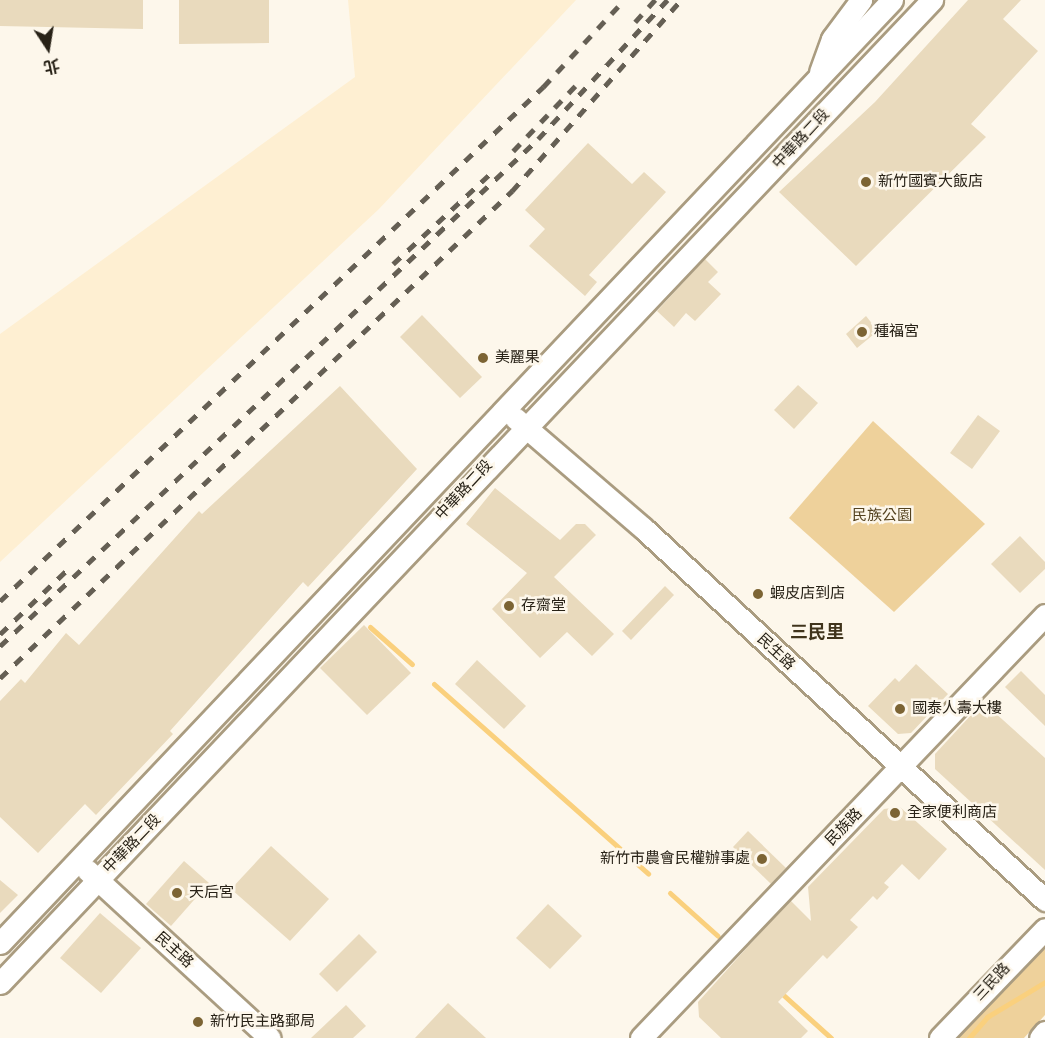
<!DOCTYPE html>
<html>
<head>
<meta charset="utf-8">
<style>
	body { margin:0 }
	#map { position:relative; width:1045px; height:1038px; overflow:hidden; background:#fdf7eb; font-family:"Nunito Sans","Noto Sans TC",sans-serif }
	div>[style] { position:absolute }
	.built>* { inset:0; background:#feefd2 }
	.green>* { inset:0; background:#eed19b }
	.stream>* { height:5px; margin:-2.5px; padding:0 2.5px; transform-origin:2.5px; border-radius:2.5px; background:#fad07d }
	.building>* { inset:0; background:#e9dabd }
	.roads { filter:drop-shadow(2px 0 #aa9c80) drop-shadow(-2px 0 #aa9c80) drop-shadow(0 2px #aa9c80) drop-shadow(0 -2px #aa9c80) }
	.minor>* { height:21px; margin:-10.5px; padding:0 10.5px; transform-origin:10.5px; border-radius:10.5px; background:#fff }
	.rail>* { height:4.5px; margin-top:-2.25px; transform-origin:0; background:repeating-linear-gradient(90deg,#655f54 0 10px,transparent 0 20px) }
	.dots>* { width:16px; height:16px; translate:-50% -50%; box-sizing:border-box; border:3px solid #fdf7eb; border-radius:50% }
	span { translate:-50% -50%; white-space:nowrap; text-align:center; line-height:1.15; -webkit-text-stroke:5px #fdf7eb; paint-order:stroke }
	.street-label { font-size:15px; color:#282217 }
	.poi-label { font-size:15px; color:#282217 }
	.left { translate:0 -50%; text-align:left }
	.right { translate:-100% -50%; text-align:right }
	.park-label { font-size:15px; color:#554320 }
	.quarter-label { font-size:18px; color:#40341c; font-weight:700 }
	.north { position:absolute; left:18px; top:18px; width:60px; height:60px; -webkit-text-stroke:4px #fdf7eb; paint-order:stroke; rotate:168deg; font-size:16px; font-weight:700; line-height:24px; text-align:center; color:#282217 }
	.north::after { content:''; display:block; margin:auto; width:21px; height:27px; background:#282217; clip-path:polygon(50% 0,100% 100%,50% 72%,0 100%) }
</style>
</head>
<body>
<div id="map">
	<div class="built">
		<i style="clip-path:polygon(348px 0,576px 0,379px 209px,0 562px,0 334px,355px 77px)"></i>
	</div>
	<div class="green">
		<i style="clip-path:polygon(873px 421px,985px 524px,894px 612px,789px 518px)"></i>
		<i style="clip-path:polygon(1038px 944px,1045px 950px,1045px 1015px,1024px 1038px,949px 1038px)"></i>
	</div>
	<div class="stream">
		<i style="left:370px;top:627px;width:56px;rotate:41.4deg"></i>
		<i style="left:434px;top:684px;width:286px;rotate:41.5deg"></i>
		<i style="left:670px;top:893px;width:64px;rotate:41.9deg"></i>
		<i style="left:779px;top:991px;width:70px;rotate:42.1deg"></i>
		<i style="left:969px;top:1038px;width:28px;rotate:-49deg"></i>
		<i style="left:987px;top:1017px;width:68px;rotate:-31.1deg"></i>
	</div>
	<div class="building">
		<i style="clip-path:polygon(0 0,143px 0,143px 29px,0 26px)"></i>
		<i style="clip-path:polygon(179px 0,269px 0,269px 43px,179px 44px)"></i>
		<i style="clip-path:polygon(968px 0,1021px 0,1003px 19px,1038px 51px,971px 124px,986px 137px,856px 266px,779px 192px,875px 102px)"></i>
		<i style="clip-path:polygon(588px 143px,632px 184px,644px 172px,666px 192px,589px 275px,597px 282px,585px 296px,529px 246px,545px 229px,525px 210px)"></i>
		<i style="clip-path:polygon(705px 259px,718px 272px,708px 282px,721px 294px,695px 321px,686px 313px,674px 327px,657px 311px)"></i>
		<i style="clip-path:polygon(422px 315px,482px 377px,460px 398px,400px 337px)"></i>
		<i style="clip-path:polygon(866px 316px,878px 331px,857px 348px,846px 334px)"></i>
		<i style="clip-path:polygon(798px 385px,818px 403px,794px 429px,774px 410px)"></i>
		<i style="clip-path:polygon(340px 386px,417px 469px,308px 587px,303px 582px,170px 731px,173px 734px,96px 815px,85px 804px,38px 853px,0 817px,0 701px,21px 679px,25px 683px,66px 633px,79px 645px,199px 511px,202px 514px)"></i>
		<i style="clip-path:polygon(978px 415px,1000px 431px,972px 469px,950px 453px)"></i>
		<i style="clip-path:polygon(495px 488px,560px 540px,576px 524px,585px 524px,596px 535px,554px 577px,614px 634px,592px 656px,567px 632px,540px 658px,492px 609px,527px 573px,466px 524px)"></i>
		<i style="clip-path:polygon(1020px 536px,1045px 562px,1045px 569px,1020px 593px,991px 564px)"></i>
		<i style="clip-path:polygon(665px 586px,674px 595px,631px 640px,622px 631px)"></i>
		<i style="clip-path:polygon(364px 625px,411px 673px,367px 715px,320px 668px)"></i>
		<i style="clip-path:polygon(477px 660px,526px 706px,504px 729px,455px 684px)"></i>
		<i style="clip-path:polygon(916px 664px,948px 694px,911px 733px,898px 734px,868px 706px,895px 678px,899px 682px)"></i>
		<i style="clip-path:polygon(1021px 671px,1045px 695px,1045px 726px,1005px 687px)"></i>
		<i style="clip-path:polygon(983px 702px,1045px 758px,1045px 870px,935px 769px,935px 754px)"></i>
		<i style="clip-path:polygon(900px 807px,947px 849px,919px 880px,902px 864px,884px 883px,889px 887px,877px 900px,873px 896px,850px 920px,858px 927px,827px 959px,823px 955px,778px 1002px,808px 1031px,801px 1038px,721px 1038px,699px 1017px,698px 1002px,790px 900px,811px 921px,808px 887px,884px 809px)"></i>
		<i style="clip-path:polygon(748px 831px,786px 868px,771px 884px,733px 847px)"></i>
		<i style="clip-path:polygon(271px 846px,329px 899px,290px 941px,231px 889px)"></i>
		<i style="clip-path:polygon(184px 861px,209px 883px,171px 926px,146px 904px)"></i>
		<i style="clip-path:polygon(0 880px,18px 895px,0 913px)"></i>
		<i style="clip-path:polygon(548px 904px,582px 936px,550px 969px,516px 938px)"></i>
		<i style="clip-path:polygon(100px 913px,141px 948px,101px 993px,60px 958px)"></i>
		<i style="clip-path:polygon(359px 934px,377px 952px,337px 992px,319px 974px)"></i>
		<i style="clip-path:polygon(448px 1003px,486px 1038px,415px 1038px)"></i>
		<i style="clip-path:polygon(346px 1005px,366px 1026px,353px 1038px,311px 1038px)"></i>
	</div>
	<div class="roads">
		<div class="minor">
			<i style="left:820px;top:72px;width:35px;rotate:-70deg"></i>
			<i style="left:832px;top:39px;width:49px;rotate:-53.4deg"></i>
			<i style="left:515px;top:418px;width:169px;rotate:40.7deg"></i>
			<i style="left:643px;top:528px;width:548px;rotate:42.78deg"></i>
			<i style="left:87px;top:870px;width:248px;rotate:42.6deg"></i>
			<i style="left:0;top:943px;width:1298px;rotate:-46.59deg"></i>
			<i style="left:0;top:983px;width:1355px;rotate:-46.53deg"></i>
			<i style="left:641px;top:1038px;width:585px;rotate:-46.32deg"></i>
			<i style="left:940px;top:1038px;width:151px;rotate:-46.1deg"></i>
			<i style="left:1040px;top:1038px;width:8px;rotate:-50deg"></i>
		</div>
	</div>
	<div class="rail">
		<i style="left:635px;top:22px;width:30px;rotate:-48deg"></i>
		<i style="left:513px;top:151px;width:95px;rotate:-46.3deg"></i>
		<i style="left:393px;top:264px;width:135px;rotate:-42.9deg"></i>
		<i style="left:0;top:601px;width:748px;rotate:-43.43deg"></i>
		<i style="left:543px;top:87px;width:119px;rotate:-47deg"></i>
		<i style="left:0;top:634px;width:93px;rotate:-43.7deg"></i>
		<i style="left:0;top:646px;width:739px;rotate:-43.3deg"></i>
		<i style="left:538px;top:139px;width:190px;rotate:-47.1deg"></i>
		<i style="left:0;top:678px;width:707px;rotate:-43.57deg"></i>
		<i style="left:512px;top:191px;width:255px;rotate:-48.5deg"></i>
	</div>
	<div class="dots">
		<i style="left:866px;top:182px;background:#7c6434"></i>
		<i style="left:862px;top:332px;background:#7c6434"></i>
		<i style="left:483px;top:358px;background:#7c6434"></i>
		<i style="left:758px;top:594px;background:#7c6434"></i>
		<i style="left:509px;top:606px;background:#7c6434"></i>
		<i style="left:900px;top:709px;background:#7c6434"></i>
		<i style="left:895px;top:813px;background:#7c6434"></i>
		<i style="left:762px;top:859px;background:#7c6434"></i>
		<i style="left:177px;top:893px;background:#7c6434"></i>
		<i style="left:198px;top:1022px;background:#7c6434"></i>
	</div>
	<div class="street-label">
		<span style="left:801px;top:139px;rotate:-47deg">中華路二段</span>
		<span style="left:464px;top:490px;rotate:-47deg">中華路二段</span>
		<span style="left:776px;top:652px;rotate:43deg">民生路</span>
		<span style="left:844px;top:827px;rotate:-46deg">民族路</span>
		<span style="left:132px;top:844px;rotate:-46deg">中華路二段</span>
		<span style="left:174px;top:950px;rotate:42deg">民主路</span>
		<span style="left:992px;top:982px;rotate:-47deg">三民路</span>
	</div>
	<div class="poi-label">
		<span class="left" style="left:878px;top:182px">新竹國賓大飯店</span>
		<span class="left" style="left:874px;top:332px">種福宮</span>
		<span class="left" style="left:495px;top:358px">美麗果</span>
		<span class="left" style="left:770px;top:594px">蝦皮店到店</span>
		<span class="left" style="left:521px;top:606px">存齋堂</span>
		<span class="left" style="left:912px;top:709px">國泰人壽大樓</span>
		<span class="left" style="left:907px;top:813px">全家便利商店</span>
		<span class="right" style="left:750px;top:859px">新竹市農會民權辦事處</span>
		<span class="left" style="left:189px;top:893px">天后宮</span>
		<span class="left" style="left:210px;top:1022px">新竹民主路郵局</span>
	</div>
	<div class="park-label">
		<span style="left:882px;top:516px">民族公園</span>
	</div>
	<div class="quarter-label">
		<span style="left:817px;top:632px">三民里</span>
	</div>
	<div class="north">北</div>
</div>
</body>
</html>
